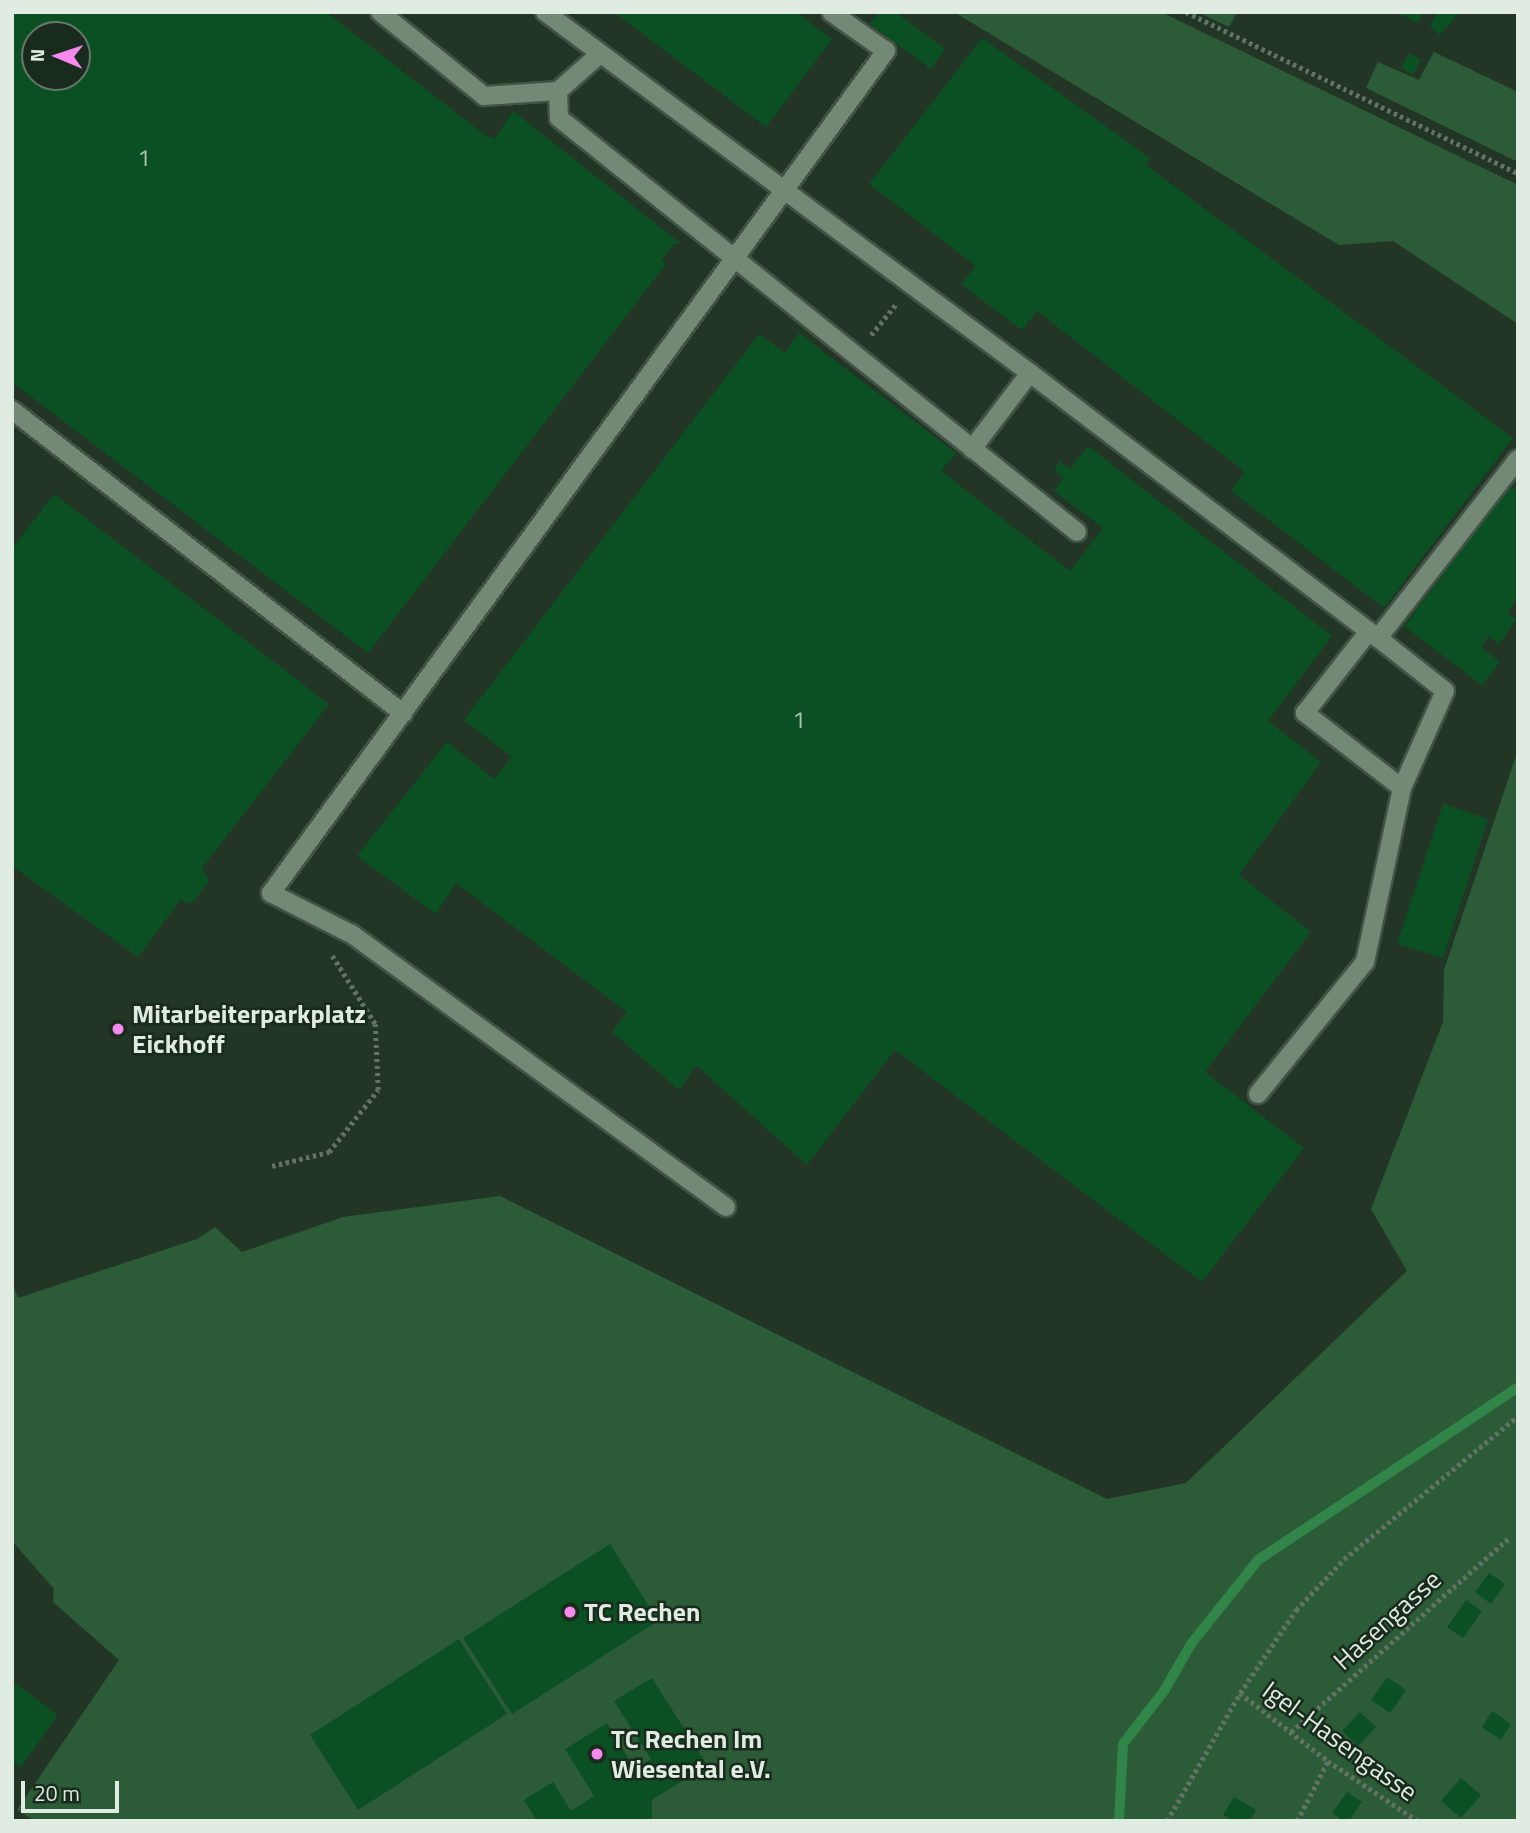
<!DOCTYPE html>
<html>
<head>
<meta charset="utf-8">
<style>
	body { margin:0 }
	#map { position:relative; width:1530px; height:1833px; overflow:hidden; background:#233626; font-family:"Titillium Web",sans-serif }
	div>[style] { position:absolute }
	.green>* { inset:0; background:#2c5c37 }
	.stream>* { height:10px; margin:-5px; padding:0 5px; transform-origin:5px; border-radius:5px; background:#318548 }
	.building>* { inset:0; background:#0b5023 }
	.path>* { height:4.5px; margin-top:-2.25px; transform-origin:0; background:repeating-linear-gradient(90deg,#627365 0 3.5px,transparent 0 7px) }
	.roads { filter:drop-shadow(2px 0 #425346) drop-shadow(-2px 0 #425346) drop-shadow(0 2px #425346) drop-shadow(0 -2px #425346) }
	.service>* { height:18px; margin:-9px; padding:0 9px; transform-origin:9px; border-radius:9px; background:#738976 }
	.dots>* { width:19px; height:19px; translate:-50% -50%; box-sizing:border-box; border:4px solid #192b1c; border-radius:50% }
	span { translate:-50% -50%; white-space:nowrap; text-align:center; line-height:1.15; -webkit-text-stroke:5px #192b1c; paint-order:stroke }
	.number-label { font-size:23px; color:#abc4b2 }
	.number-label span { -webkit-text-stroke-width:0 }
	.poi-label { font-size:26px; color:#e0ebe1; font-weight:700 }
	.left { translate:0 -50%; text-align:left }
	.street-label { font-size:26px; color:#e0ebe1 }
	.frame { position:absolute; inset:0; border:14px solid #e0ebe1; pointer-events:none }
	.north { position:absolute; left:21px; top:21px; width:70px; height:70px; box-sizing:border-box; background:#192b1c; border:2px solid #69786b; border-radius:50%; rotate:272deg; font-size:19px; font-weight:700; line-height:28px; text-align:center; color:#e0ebe1 }
	.north::after { content:''; display:block; margin:auto; width:24px; height:32px; background:#f589ee; clip-path:polygon(50% 0,100% 100%,50% 72%,0 100%) }
	.scale { position:absolute; left:21px; top:1781px; width:98px; height:32px; box-sizing:border-box; border:4px solid #e0ebe1; border-top:0; padding-left:9px; font-size:21px; line-height:24px; white-space:nowrap; color:#e0ebe1; -webkit-text-stroke:5px #192b1c; paint-order:stroke }
</style>
</head>
<body>
<div id="map">
	<div class="green">
		<i style="clip-path:polygon(954px 12px,1161px 12px,1518px 185px,1518px 324px,1393px 241px,1339px 245px)"></i>
		<i style="clip-path:polygon(1198px 12px,1237px 12px,1229px 27px)"></i>
		<i style="clip-path:polygon(1434px 52px,1518px 92px,1518px 162px,1366px 88px,1378px 62px,1419px 80px)"></i>
		<i style="clip-path:polygon(1518px 750px,1518px 1821px,35px 1821px,17px 1810px,119px 1660px,53px 1602px,54px 1589px,12px 1541px,12px 1282px,18px 1298px,197px 1239px,215px 1227px,242px 1252px,343px 1217px,500px 1196px,1107px 1499px,1186px 1483px,1407px 1271px,1371px 1209px,1443px 1022px,1444px 970px)"></i>
	</div>
	<div class="stream">
		<i style="left:1119px;top:1821px;width:77px;rotate:-87deg"></i>
		<i style="left:1123px;top:1744px;width:67px;rotate:-52.3deg"></i>
		<i style="left:1164px;top:1691px;width:54px;rotate:-60.1deg"></i>
		<i style="left:1191px;top:1644px;width:107px;rotate:-51.4deg"></i>
		<i style="left:1258px;top:1560px;width:312px;rotate:-33.6deg"></i>
	</div>
	<div class="building">
		<i style="clip-path:polygon(evenodd,12px 12px,326px 12px,485px 135px,495px 139px,513px 111px,684px 246px,675px 243px,661px 260px,666px 264px,368px 653px,12px 382px,12px 12px,35px 35px,77px 35px,77px 77px,35px 77px,35px 35px)"></i>
		<i style="clip-path:polygon(614px 12px,796px 12px,832px 39px,766px 127px)"></i>
		<i style="clip-path:polygon(879px 12px,895px 12px,945px 49px,931px 69px,870px 24px)"></i>
		<i style="clip-path:polygon(1395px 12px,1423px 12px,1418px 23px)"></i>
		<i style="clip-path:polygon(1437px 12px,1460px 12px,1440px 35px,1430px 27px)"></i>
		<i style="clip-path:polygon(982px 38px,1150px 158px,1146px 165px,1513px 438px,1384px 608px,1231px 491px,1245px 472px,1037px 311px,1022px 330px,961px 284px,976px 266px,869px 184px)"></i>
		<i style="clip-path:polygon(1409px 53px,1421px 60px,1413px 75px,1401px 68px)"></i>
		<i style="clip-path:polygon(799px 333px,956px 453px,941px 471px,1070px 571px,1103px 528px,1054px 491px,1064px 478px,1054px 470px,1060px 461px,1070px 469px,1088px 446px,1332px 636px,1268px 721px,1321px 762px,1239px 875px,1311px 932px,1205px 1072px,1304px 1148px,1202px 1282px,895px 1050px,807px 1165px,696px 1065px,679px 1090px,612px 1032px,627px 1012px,456px 883px,436px 914px,357px 856px,447px 742px,494px 779px,512px 757px,464px 720px,759px 334px,785px 353px)"></i>
		<i style="clip-path:polygon(1510px 486px,1518px 492px,1518px 598px,1507px 613px,1516px 620px,1499px 644px,1489px 636px,1481px 647px,1500px 662px,1482px 685px,1404px 626px)"></i>
		<i style="clip-path:polygon(54px 494px,329px 704px,202px 868px,209px 881px,194px 901px,187px 904px,181px 899px,138px 957px,12px 866px,12px 549px)"></i>
		<i style="clip-path:polygon(1443px 804px,1488px 819px,1443px 958px,1397px 944px)"></i>
		<i style="clip-path:polygon(610px 1544px,658px 1621px,512px 1714px,463px 1638px)"></i>
		<i style="clip-path:polygon(1489px 1573px,1505px 1584px,1491px 1604px,1475px 1592px)"></i>
		<i style="clip-path:polygon(1466px 1600px,1482px 1611px,1463px 1638px,1447px 1627px)"></i>
		<i style="clip-path:polygon(459px 1639px,507px 1714px,358px 1810px,310px 1735px)"></i>
		<i style="clip-path:polygon(1387px 1677px,1406px 1690px,1390px 1713px,1371px 1700px)"></i>
		<i style="clip-path:polygon(652px 1678px,707px 1765px,652px 1800px,652px 1821px,537px 1821px,524px 1800px,553px 1782px,571px 1811px,594px 1796px,565px 1749px,607px 1723px,635px 1769px,651px 1759px,614px 1701px)"></i>
		<i style="clip-path:polygon(12px 1681px,58px 1715px,21px 1767px,12px 1761px)"></i>
		<i style="clip-path:polygon(1492px 1711px,1511px 1724px,1501px 1740px,1482px 1727px)"></i>
		<i style="clip-path:polygon(1360px 1712px,1376px 1727px,1358px 1746px,1342px 1731px)"></i>
		<i style="clip-path:polygon(1461px 1778px,1481px 1795px,1461px 1818px,1441px 1801px)"></i>
		<i style="clip-path:polygon(1347px 1792px,1362px 1802px,1349px 1821px,1344px 1821px,1332px 1813px)"></i>
		<i style="clip-path:polygon(1234px 1797px,1256px 1810px,1250px 1821px,1233px 1821px,1223px 1815px)"></i>
	</div>
	<div class="path">
		<i style="left:1186px;top:12px;width:369px;rotate:25.9deg"></i>
		<i style="left:871px;top:335px;width:40px;rotate:-51deg"></i>
		<i style="left:272px;top:1166px;width:59px;rotate:-13.8deg"></i>
		<i style="left:329px;top:1152px;width:79px;rotate:-51.7deg"></i>
		<i style="left:378px;top:1090px;width:66px;rotate:-92.6deg"></i>
		<i style="left:375px;top:1024px;width:83px;rotate:-122.2deg"></i>
		<i style="left:1240px;top:1693px;width:111px;rotate:37.7deg"></i>
		<i style="left:1328px;top:1761px;width:108px;rotate:33.7deg"></i>
		<i style="left:1291px;top:1732px;width:293px;rotate:-41.7deg"></i>
		<i style="left:1167px;top:1821px;width:147px;rotate:-60.3deg"></i>
		<i style="left:1240px;top:1693px;width:100px;rotate:-56deg"></i>
		<i style="left:1296px;top:1610px;width:70px;rotate:-46.7deg"></i>
		<i style="left:1344px;top:1559px;width:225px;rotate:-39.4deg"></i>
		<i style="left:1297px;top:1821px;width:68px;rotate:-62.7deg"></i>
	</div>
	<div class="roads">
		<div class="service">
			<i style="left:380px;top:12px;width:134px;rotate:38.9deg"></i>
			<i style="left:484px;top:96px;width:74px;rotate:-3.9deg"></i>
			<i style="left:558px;top:91px;width:27px;rotate:88deg"></i>
			<i style="left:559px;top:118px;width:663px;rotate:38.63deg"></i>
			<i style="left:545px;top:12px;width:605px;rotate:36.66deg"></i>
			<i style="left:1030px;top:373px;width:437px;rotate:37.3deg"></i>
			<i style="left:1378px;top:638px;width:85px;rotate:38.3deg"></i>
			<i style="left:1445px;top:691px;width:106px;rotate:113.9deg"></i>
			<i style="left:1402px;top:788px;width:123px;rotate:-142.3deg"></i>
			<i style="left:1305px;top:713px;width:104px;rotate:-52deg"></i>
			<i style="left:558px;top:91px;width:56px;rotate:-41.4deg"></i>
			<i style="left:12px;top:410px;width:495px;rotate:37.8deg"></i>
			<i style="left:972px;top:449px;width:96px;rotate:-52.7deg"></i>
			<i style="left:1378px;top:638px;width:227px;rotate:-52deg"></i>
			<i style="left:1258px;top:1094px;width:170px;rotate:-51deg"></i>
			<i style="left:1365px;top:962px;width:178px;rotate:-78deg"></i>
			<i style="left:726px;top:1207px;width:464px;rotate:-143.9deg"></i>
			<i style="left:351px;top:934px;width:90px;rotate:-152.9deg"></i>
			<i style="left:271px;top:893px;width:1043px;rotate:-53.86deg"></i>
			<i style="left:886px;top:51px;width:67px;rotate:-144.7deg"></i>
		</div>
	</div>
	<div class="dots">
		<i style="left:118px;top:1029px;background:#f589ee"></i>
		<i style="left:570px;top:1612px;background:#f589ee"></i>
		<i style="left:597px;top:1754px;background:#f589ee"></i>
	</div>
	<div class="number-label">
		<span style="left:144px;top:158px">1</span>
		<span style="left:799px;top:720px">1</span>
	</div>
	<div class="poi-label">
		<span class="left" style="left:132px;top:1029px">Mitarbeiterparkplatz<br>Eickhoff</span>
		<span class="left" style="left:584px;top:1612px">TC Rechen</span>
		<span class="left" style="left:611px;top:1754px">TC Rechen Im<br>Wiesental e.V.</span>
	</div>
	<div class="street-label">
		<span style="left:1387px;top:1620px;rotate:-42deg">Hasengasse</span>
		<span style="left:1340px;top:1741px;rotate:36deg">Igel-Hasengasse</span>
	</div>
	<div class="frame"></div>
	<div class="north">N</div>
	<div class="scale">20 m</div>
</div>
</body>
</html>
